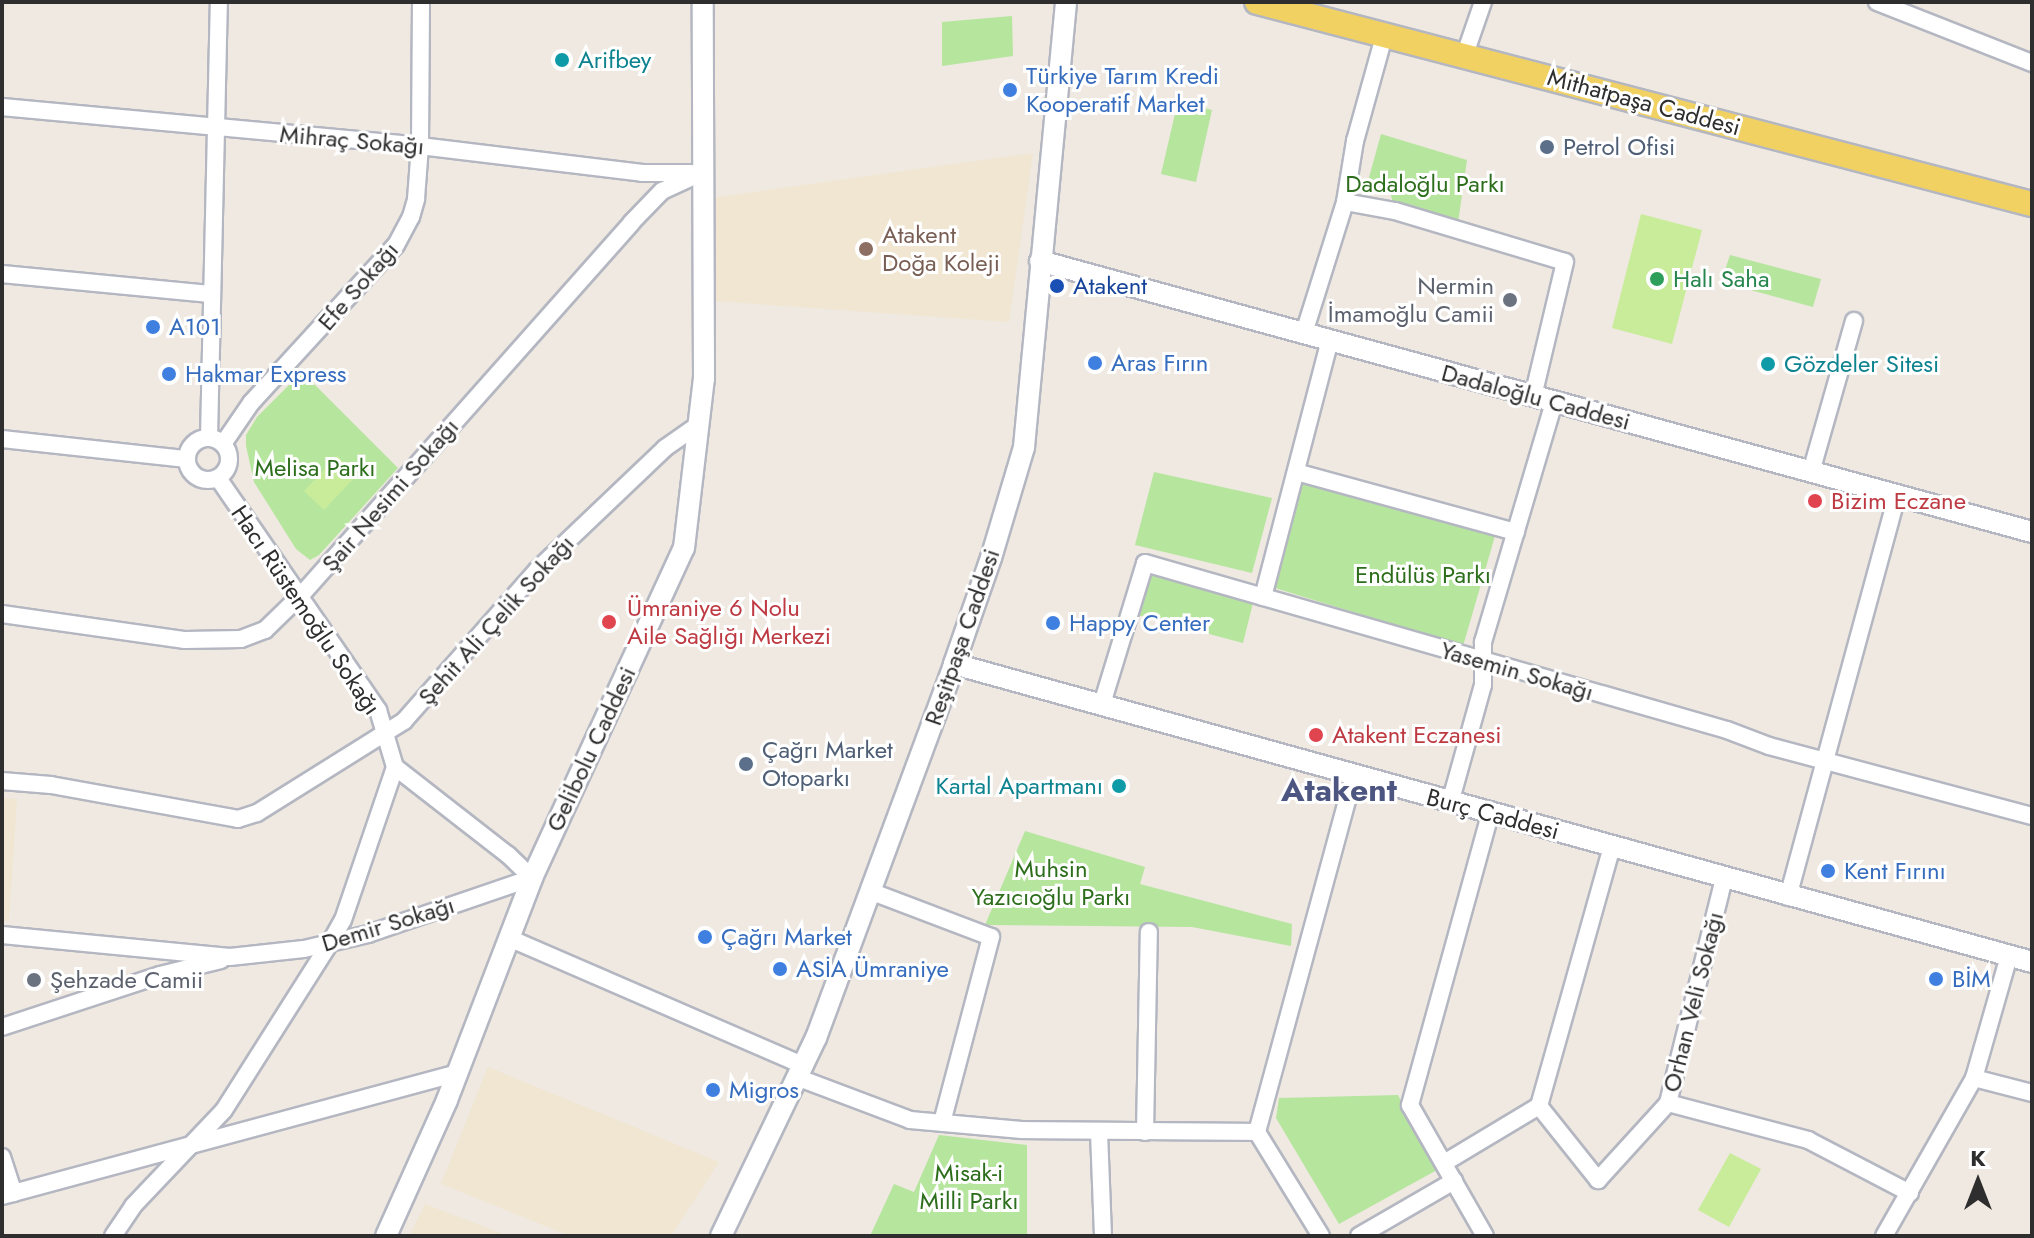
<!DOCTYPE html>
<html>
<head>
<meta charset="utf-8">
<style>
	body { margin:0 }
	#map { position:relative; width:2034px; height:1238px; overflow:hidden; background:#efe9e1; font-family:Jost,sans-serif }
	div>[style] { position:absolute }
	.education>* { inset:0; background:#f0e6d1 }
	.green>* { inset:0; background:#b6e59e }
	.pitch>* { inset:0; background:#c9ec9a }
	.roads { filter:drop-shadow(2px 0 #b4b7c1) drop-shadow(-2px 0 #b4b7c1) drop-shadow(0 2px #b4b7c1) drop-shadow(0 -2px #b4b7c1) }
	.minor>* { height:16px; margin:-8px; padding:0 8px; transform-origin:8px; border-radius:8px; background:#fff }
	.minor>.ring { margin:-8px; padding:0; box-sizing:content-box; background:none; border:16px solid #fff; border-radius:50% }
	.tertiary>* { height:20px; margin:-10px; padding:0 10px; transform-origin:10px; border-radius:10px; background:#fff }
	.primary>* { height:24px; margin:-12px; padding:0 12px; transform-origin:12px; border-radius:12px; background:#f2d163 }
	.dots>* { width:22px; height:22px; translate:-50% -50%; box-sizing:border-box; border:4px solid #fff; border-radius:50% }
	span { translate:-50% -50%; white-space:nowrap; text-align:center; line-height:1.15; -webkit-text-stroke:6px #fff; paint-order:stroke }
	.culture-label { font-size:24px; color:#0d838f }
	.left { translate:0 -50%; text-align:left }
	.right { translate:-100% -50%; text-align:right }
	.shop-label { font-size:24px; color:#366cbe }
	.street-label { font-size:24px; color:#2e2e2e }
	.service-label { font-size:24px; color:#4e5e75 }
	.park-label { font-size:24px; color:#2c6e1b }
	.education-label { font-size:24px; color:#785e54 }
	.leisure-label { font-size:24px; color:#27864d }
	.transit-label { font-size:24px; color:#164399 }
	.worship-label { font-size:24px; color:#5b616d }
	.health-label { font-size:24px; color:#be3a42 }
	.district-label { font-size:32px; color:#4d5680; font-weight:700 }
	.frame { position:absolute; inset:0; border:4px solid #2e2e2e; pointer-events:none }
	.north { position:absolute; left:1938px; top:1142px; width:80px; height:80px; -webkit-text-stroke:6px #fff; paint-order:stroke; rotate:0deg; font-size:22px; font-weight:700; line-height:32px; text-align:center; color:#2e2e2e }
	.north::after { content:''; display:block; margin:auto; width:28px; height:36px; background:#2e2e2e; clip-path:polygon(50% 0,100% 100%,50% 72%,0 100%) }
</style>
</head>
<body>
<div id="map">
	<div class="education">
		<i style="clip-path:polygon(1033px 153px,1009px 322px,714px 301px,711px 198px)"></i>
		<i style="clip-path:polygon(2px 798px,17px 799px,9px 921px,2px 920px)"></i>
		<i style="clip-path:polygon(488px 1067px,673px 1143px,719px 1162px,671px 1236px,570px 1236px,441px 1184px)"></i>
		<i style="clip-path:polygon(425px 1204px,508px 1236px,409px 1236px)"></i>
	</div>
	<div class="green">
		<i style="clip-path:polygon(1012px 16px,1013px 56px,942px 66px,942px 22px)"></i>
		<i style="clip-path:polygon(1178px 101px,1212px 110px,1196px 182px,1161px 174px)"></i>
		<i style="clip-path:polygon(1381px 134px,1467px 160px,1457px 230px,1395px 211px,1389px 188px,1368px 181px)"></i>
		<i style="clip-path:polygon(1730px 255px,1821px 279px,1813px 307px,1721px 282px)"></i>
		<i style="clip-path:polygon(302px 372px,398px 468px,319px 555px,310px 560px,296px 549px,254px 482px,246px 446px,246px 435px,257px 417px)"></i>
		<i style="clip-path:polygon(1154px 472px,1272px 498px,1252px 573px,1135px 545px)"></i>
		<i style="clip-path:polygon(1302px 483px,1495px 536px,1463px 646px,1275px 588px)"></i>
		<i style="clip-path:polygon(1149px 565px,1255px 595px,1243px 643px,1130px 613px)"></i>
		<i style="clip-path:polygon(1025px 831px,1145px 867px,1140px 884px,1292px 924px,1291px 946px,1192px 927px,985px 925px)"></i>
		<i style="clip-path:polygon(1398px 1095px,1437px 1170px,1339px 1224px,1276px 1118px,1279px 1098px)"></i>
		<i style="clip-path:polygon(939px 1135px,1027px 1145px,1027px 1236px,870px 1236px,894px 1184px,914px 1192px)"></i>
	</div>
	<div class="pitch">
		<i style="clip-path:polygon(1641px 214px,1702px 230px,1672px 344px,1612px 328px)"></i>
		<i style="clip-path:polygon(337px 456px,357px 475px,324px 510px,304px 491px)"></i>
		<i style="clip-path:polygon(1730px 1153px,1761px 1169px,1729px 1227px,1698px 1210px)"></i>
	</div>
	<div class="roads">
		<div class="minor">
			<i style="left:1877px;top:2px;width:167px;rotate:21.5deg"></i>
			<i style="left:1465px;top:54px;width:55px;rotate:-70.9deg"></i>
			<i style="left:2px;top:107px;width:420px;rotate:5.3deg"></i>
			<i style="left:420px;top:146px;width:224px;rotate:6.9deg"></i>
			<i style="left:642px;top:173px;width:49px"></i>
			<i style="left:1345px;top:202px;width:51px;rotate:10.2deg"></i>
			<i style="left:1395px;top:211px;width:177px;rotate:16.7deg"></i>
			<i style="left:1565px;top:262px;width:138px;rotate:103.4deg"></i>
			<i style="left:2px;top:274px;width:209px;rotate:5.5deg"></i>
			<i style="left:1304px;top:333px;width:137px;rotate:-72.6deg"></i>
			<i style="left:1345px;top:202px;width:62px;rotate:-80.7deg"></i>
			<i style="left:1355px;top:141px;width:112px;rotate:-74.5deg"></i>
			<i style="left:209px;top:437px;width:435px;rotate:-88.7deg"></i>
			<i class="ring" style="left:187px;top:438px;width:26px;height:26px"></i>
			<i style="left:2px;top:439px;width:186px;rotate:6.2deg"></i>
			<i style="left:223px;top:444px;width:50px;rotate:-55.7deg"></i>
			<i style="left:251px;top:403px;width:214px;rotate:-47.5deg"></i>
			<i style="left:396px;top:245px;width:32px;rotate:-62deg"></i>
			<i style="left:411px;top:217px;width:19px;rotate:-74deg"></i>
			<i style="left:416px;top:199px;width:53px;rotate:-85.7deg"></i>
			<i style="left:420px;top:146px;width:144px;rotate:-89.6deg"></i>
			<i style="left:1296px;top:472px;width:228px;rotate:15.3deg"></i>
			<i style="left:1811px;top:472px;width:157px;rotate:-74.1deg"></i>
			<i style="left:1263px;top:597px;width:266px;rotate:-75.4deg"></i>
			<i style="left:2px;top:614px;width:185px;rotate:8.1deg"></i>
			<i style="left:185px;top:640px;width:56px;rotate:-1deg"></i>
			<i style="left:241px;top:639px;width:26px;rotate:-21deg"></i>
			<i style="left:265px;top:630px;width:53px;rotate:-44.2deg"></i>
			<i style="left:303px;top:593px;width:494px;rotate:-48.4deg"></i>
			<i style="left:631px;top:223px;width:45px;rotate:-45.9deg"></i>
			<i style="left:662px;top:191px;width:43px;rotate:-24.8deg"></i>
			<i style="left:1102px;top:704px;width:147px;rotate:-73deg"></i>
			<i style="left:1145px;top:563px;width:605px;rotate:16.01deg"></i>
			<i style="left:1727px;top:730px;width:45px;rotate:20.9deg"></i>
			<i style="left:1769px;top:746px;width:272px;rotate:14.9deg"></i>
			<i style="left:2px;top:781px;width:49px;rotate:4.7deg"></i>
			<i style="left:51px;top:785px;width:190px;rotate:10.3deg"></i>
			<i style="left:238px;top:819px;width:20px;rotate:-18deg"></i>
			<i style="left:257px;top:813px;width:173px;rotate:-32deg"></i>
			<i style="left:404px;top:721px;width:201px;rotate:-48.6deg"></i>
			<i style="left:537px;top:570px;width:177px;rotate:-43.6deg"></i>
			<i style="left:665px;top:448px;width:40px;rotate:-34.9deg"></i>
			<i style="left:1450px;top:803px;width:123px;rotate:-74.4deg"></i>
			<i style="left:1483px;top:685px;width:43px;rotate:-90deg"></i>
			<i style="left:1483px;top:642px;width:250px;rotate:-73.5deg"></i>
			<i style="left:870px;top:891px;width:129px;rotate:20.8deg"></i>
			<i style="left:991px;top:937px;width:192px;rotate:104.8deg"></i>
			<i style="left:1788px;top:897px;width:416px;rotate:-74.8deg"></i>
			<i style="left:2px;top:935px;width:229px;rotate:5.5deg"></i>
			<i style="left:230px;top:957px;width:74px;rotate:-6.2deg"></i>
			<i style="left:304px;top:949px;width:66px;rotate:-13.2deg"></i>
			<i style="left:368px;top:934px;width:173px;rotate:-18.9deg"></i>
			<i style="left:532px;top:878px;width:33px;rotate:-136deg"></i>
			<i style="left:508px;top:855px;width:143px;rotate:-142.1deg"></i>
			<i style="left:509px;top:938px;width:322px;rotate:23.4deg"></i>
			<i style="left:2px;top:1027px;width:166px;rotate:-18.2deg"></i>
			<i style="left:160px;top:975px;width:63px;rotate:-13.8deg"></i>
			<i style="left:799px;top:1078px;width:119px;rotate:20.7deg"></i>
			<i style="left:910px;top:1120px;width:112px;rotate:5.1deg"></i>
			<i style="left:1022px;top:1130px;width:235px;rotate:0.5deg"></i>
			<i style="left:1974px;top:1078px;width:60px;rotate:14.5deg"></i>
			<i style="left:1668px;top:1103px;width:145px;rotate:14.8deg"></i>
			<i style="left:1808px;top:1140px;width:115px;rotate:27.5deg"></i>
			<i style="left:1539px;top:1106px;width:269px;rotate:-74.3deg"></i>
			<i style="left:1099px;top:1132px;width:104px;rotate:87.8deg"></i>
			<i style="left:1145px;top:1132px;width:200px;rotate:-88.9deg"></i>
			<i style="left:2px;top:1157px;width:38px;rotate:72deg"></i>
			<i style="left:1444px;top:1163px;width:111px;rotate:-31deg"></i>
			<i style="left:1539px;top:1106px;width:95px;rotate:51.4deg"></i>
			<i style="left:1598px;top:1180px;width:104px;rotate:-47.7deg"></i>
			<i style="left:1668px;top:1103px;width:231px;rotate:-76deg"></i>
			<i style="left:2px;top:1196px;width:472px;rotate:-15.1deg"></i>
			<i style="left:113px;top:1236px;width:36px;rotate:-56deg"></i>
			<i style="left:133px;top:1206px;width:132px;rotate:-46.5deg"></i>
			<i style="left:224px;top:1110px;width:198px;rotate:-57.6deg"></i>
			<i style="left:330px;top:943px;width:26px;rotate:-61deg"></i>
			<i style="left:343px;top:920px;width:162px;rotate:-71.2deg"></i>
			<i style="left:395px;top:767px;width:59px;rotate:-106.6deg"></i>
			<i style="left:378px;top:710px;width:282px;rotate:-124.6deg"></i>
			<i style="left:1321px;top:1236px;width:122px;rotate:-121.6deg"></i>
			<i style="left:1257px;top:1132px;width:369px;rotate:-74.8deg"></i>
			<i style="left:1359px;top:1236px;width:110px;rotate:-30.1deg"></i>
			<i style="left:1485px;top:1236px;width:151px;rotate:-119.8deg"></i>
			<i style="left:1410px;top:1105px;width:302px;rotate:-74.6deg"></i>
			<i style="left:1884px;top:1236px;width:182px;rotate:-60.3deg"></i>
			<i style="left:1974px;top:1078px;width:127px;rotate:-74deg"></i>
		</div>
		<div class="tertiary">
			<i style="left:1040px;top:261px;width:1028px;rotate:15.28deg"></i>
			<i style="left:954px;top:664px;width:1118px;rotate:15.45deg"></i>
			<i style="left:386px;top:1236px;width:149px;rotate:-65.8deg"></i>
			<i style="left:447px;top:1100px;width:238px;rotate:-69deg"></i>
			<i style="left:532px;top:878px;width:363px;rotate:-65.3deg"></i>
			<i style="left:684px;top:548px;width:170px;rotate:-83.3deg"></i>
			<i style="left:704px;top:379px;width:377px;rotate:-90.2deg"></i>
			<i style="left:721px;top:1236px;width:220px;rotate:-64.4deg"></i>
			<i style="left:816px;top:1038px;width:399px;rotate:-69.7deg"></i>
			<i style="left:954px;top:664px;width:112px;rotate:-70.8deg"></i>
			<i style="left:991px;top:558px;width:116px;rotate:-73.4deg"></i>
			<i style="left:1024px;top:447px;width:447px;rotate:-84.6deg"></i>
		</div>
		<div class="primary">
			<i style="left:1257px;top:2px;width:801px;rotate:14.61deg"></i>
		</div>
	</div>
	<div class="dots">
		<i style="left:562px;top:60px;background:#0f9aa8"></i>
		<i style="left:1010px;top:90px;background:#3f7fe0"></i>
		<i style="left:1547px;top:147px;background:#5c6f8a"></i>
		<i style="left:866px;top:249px;background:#8d6e63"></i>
		<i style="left:1657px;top:279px;background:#2e9e5b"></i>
		<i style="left:1057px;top:286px;background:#1a4fb4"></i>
		<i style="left:1510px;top:300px;background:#6b7280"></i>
		<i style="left:153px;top:327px;background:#3f7fe0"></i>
		<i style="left:1095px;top:363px;background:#3f7fe0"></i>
		<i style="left:1768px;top:364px;background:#0f9aa8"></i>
		<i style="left:169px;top:374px;background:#3f7fe0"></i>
		<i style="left:1815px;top:501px;background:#e0444e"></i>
		<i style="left:609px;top:622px;background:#e0444e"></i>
		<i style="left:1053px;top:623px;background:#3f7fe0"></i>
		<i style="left:1316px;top:735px;background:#e0444e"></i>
		<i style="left:746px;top:764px;background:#5c6f8a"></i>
		<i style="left:1119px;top:786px;background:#0f9aa8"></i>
		<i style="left:1828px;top:871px;background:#3f7fe0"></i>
		<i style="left:705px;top:937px;background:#3f7fe0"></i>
		<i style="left:780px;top:969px;background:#3f7fe0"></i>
		<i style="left:1936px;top:979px;background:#3f7fe0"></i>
		<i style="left:34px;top:980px;background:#6b7280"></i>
		<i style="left:713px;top:1090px;background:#3f7fe0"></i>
	</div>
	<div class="culture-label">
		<span class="left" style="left:578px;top:60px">Arifbey</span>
		<span class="left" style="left:1784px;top:364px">Gözdeler Sitesi</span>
		<span class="right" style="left:1103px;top:786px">Kartal Apartmanı</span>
	</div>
	<div class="shop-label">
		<span class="left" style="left:1026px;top:90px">Türkiye Tarım Kredi<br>Kooperatif Market</span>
		<span class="left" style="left:169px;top:327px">A101</span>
		<span class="left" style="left:1111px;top:363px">Aras Fırın</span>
		<span class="left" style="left:185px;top:374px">Hakmar Express</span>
		<span class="left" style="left:1069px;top:623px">Happy Center</span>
		<span class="left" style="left:1844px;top:871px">Kent Fırını</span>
		<span class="left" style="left:721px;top:937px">Çağrı Market</span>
		<span class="left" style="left:796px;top:969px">ASİA Ümraniye</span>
		<span class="left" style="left:1952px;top:979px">BİM</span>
		<span class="left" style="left:729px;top:1090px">Migros</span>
	</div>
	<div class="street-label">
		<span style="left:1644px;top:102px;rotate:15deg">Mithatpaşa Caddesi</span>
		<span style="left:352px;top:140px;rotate:5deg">Mihraç Sokağı</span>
		<span style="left:358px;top:286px;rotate:-49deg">Efe Sokağı</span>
		<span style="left:1536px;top:397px;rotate:15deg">Dadaloğlu Caddesi</span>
		<span style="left:390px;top:495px;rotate:-49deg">Şair Nesimi Sokağı</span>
		<span style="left:306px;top:610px;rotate:56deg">Hacı Rüstemoğlu Sokağı</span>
		<span style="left:496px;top:620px;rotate:-48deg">Şehit Ali Çelik Sokağı</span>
		<span style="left:962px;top:637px;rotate:-71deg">Reşitpaşa Caddesi</span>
		<span style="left:1517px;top:671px;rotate:16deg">Yasemin Sokağı</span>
		<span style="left:591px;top:749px;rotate:-65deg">Gelibolu Caddesi</span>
		<span style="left:1493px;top:814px;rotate:15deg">Burç Caddesi</span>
		<span style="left:388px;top:924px;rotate:-17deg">Demir Sokağı</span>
		<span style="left:1693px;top:1002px;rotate:-76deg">Orhan Veli Sokağı</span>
	</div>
	<div class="service-label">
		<span class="left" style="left:1563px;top:147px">Petrol Ofisi</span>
		<span class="left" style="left:762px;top:764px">Çağrı Market<br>Otoparkı</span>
	</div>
	<div class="park-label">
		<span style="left:1425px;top:184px">Dadaloğlu Parkı</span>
		<span style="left:315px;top:468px">Melisa Parkı</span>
		<span style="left:1423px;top:575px">Endülüs Parkı</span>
		<span style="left:1051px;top:883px">Muhsin<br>Yazıcıoğlu Parkı</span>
		<span style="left:969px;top:1187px">Misak-i<br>Milli Parkı</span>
	</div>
	<div class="education-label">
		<span class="left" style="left:882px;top:249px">Atakent<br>Doğa Koleji</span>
	</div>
	<div class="leisure-label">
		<span class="left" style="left:1673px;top:279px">Halı Saha</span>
	</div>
	<div class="transit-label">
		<span class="left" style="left:1073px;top:286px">Atakent</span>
	</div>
	<div class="worship-label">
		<span class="right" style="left:1494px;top:300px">Nermin<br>İmamoğlu Camii</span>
		<span class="left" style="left:50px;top:980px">Şehzade Camii</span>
	</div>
	<div class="health-label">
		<span class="left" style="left:1831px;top:501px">Bizim Eczane</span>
		<span class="left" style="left:627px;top:622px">Ümraniye 6 Nolu<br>Aile Sağlığı Merkezi</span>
		<span class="left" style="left:1332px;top:735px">Atakent Eczanesi</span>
	</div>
	<div class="district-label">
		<span style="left:1339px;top:790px">Atakent</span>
	</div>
	<div class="frame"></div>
	<div class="north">K</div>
</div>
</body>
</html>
